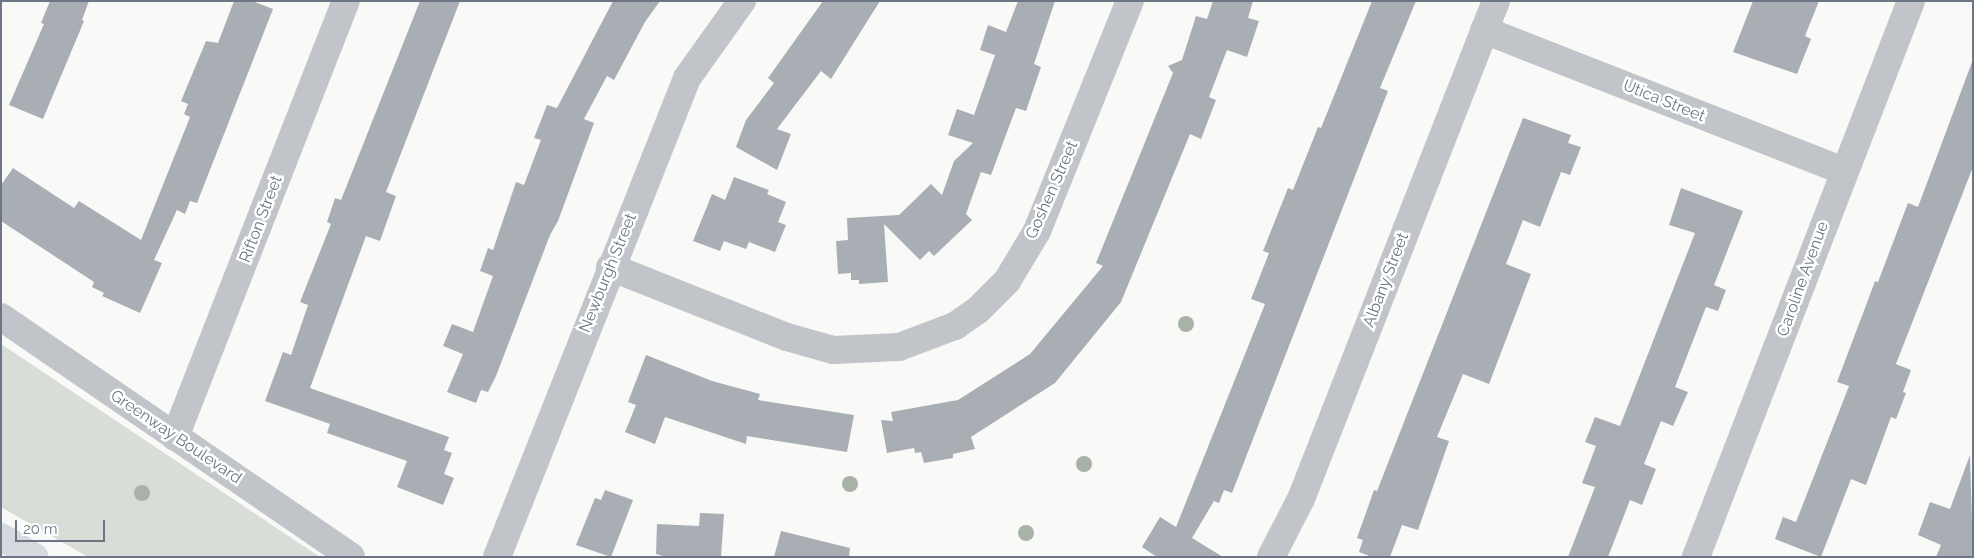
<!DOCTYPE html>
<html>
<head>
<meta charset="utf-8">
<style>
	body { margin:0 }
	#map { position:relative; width:1974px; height:558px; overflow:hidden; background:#f9f9f7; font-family:Raleway,sans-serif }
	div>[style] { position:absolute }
	.green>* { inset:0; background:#d8ddd7 }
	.building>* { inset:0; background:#a9aeb5 }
	.minor>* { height:28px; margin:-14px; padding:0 14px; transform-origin:14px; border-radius:14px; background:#c1c4c8 }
	.highway>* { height:28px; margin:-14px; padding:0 14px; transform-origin:14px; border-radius:14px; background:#d6d9dd }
	.trees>* { width:16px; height:16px; margin:-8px; border-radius:50%; background:#a8b2a7 }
	span { translate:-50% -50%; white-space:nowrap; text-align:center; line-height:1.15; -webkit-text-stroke:5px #fff; paint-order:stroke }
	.street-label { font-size:16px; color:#6c7684 }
	.frame { position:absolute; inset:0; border:2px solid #6c7684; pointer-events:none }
	.scale { position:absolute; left:15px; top:520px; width:90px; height:22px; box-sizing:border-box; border:2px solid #6c7684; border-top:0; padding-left:6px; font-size:15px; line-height:18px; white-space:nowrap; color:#6c7684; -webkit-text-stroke:4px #fff; paint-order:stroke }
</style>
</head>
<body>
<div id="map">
	<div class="green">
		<i style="clip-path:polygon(1px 344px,320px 557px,88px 557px,1px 507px)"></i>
	</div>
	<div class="building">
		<i style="clip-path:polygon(50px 1px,89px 1px,82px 20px,84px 21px,43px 119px,9px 105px,44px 24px,41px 23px)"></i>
		<i style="clip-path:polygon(234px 1px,252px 1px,273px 9px,197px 203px,190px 201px,185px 214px,177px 210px,154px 260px,162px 263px,140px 313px,102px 296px,104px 293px,92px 287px,94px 282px,1px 221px,1px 185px,13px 168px,74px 208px,79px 201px,141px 240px,190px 117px,184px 114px,188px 104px,181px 101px,206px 41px,218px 43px)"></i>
		<i style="clip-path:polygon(420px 1px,460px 1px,386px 192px,396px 196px,380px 241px,366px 236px,310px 388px,449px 437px,444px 450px,452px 453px,444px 474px,454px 478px,443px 505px,397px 487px,407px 461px,327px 433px,330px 424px,265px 401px,283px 352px,291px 355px,308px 305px,300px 302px,331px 224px,327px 222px,335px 198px,341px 200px)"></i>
		<i style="clip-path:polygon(613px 1px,660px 1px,645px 22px,614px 80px,607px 76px,584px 119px,594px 123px,558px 221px,550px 235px,496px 376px,488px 392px,481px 390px,476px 403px,447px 392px,463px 354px,443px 346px,452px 324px,473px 332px,493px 276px,480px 271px,488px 248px,493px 250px,516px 182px,524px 185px,541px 140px,534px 138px,547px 105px,557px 108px)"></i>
		<i style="clip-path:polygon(823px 1px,880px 1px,831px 79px,821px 71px,777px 129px,791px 134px,777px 170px,736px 147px,746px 120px,774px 83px,768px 78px)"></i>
		<i style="clip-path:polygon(1018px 1px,1055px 1px,1034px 64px,1041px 67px,1026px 111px,1016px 108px,991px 175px,981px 172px,966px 214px,972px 220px,934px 256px,929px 251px,920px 260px,884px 224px,888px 282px,859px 284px,859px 280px,851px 280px,851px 273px,838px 274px,836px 241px,848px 240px,847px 218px,899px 215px,931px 184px,942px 195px,954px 161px,973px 143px,948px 135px,957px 109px,974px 115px,995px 55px,980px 50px,988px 25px,1006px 32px)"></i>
		<i style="clip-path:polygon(1213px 1px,1253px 1px,1248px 18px,1259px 21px,1247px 57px,1227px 50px,1209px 97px,1216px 100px,1201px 139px,1190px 134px,1121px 302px,1055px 383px,971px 437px,975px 449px,953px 454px,953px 458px,924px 463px,921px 452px,915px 453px,914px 448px,887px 453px,881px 420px,893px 421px,891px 412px,958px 400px,1030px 354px,1103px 266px,1096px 263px,1173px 73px,1168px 66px,1182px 60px,1196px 16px,1207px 19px)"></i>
		<i style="clip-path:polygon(1372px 1px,1416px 1px,1380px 88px,1388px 91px,1232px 493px,1224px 490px,1219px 503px,1214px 501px,1192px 538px,1223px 557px,1157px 557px,1142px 547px,1160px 517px,1176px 527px,1265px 304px,1251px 299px,1269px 253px,1263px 251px,1288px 188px,1293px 190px,1318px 127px,1321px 128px)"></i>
		<i style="clip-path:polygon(1753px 1px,1819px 1px,1805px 36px,1811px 39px,1797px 74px,1733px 52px)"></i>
		<i style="clip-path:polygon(1972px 62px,1973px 167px,1896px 364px,1911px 370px,1903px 392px,1906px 393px,1896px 419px,1891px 417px,1866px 485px,1851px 479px,1821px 557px,1775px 539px,1783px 517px,1796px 522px,1849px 386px,1837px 382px,1871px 292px,1875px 281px,1878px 282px,1908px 203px,1918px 207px)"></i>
		<i style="clip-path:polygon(1523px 118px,1571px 135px,1568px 143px,1581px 147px,1570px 175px,1561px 172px,1540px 227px,1523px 220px,1506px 264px,1531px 274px,1489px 384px,1463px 374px,1437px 437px,1449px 441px,1418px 530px,1402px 525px,1390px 557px,1372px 557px,1359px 552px,1363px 540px,1357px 538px,1374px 490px,1377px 491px)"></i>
		<i style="clip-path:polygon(734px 177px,769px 190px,767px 194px,786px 202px,778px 222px,786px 225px,775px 252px,749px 242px,746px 249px,724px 241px,720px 251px,693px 241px,712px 194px,725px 200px)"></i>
		<i style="clip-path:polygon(1681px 188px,1743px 211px,1714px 285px,1726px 290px,1718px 311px,1706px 307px,1675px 387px,1688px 392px,1673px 426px,1661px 421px,1644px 464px,1656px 469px,1642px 505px,1630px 500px,1608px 557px,1568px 557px,1595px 487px,1582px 483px,1596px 446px,1585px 442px,1595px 417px,1620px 426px,1695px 233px,1669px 225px)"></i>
		<i style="clip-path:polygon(646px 355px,712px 381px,760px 394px,758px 400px,854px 415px,847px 452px,747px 436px,746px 444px,665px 417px,655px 444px,625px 432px,636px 405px,628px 402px)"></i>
		<i style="clip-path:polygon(1970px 455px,1973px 557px,1936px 557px,1941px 545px,1918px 535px,1930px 502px,1950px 509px)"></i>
		<i style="clip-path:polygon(605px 490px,633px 500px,611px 557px,576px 545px,595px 498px,601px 500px)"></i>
		<i style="clip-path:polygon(700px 513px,724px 514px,721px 557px,666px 557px,656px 554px,657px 524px,699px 526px)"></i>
		<i style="clip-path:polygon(781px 531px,850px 548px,849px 557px,774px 557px)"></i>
	</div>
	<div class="minor">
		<i style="left:1484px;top:30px;width:387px;rotate:21.4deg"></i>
		<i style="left:610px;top:267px;width:190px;rotate:21.6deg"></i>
		<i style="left:787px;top:337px;width:48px;rotate:15.8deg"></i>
		<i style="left:833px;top:350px;width:66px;rotate:-2.6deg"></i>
		<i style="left:899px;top:347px;width:60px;rotate:-20.6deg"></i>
		<i style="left:955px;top:326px;width:28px;rotate:-35deg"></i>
		<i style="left:978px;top:310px;width:41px;rotate:-45deg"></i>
		<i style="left:1007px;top:281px;width:58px;rotate:-59deg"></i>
		<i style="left:1037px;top:231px;width:248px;rotate:-68deg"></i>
		<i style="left:1px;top:317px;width:424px;rotate:34.4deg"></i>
		<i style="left:175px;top:437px;width:468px;rotate:-68.6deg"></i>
		<i style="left:497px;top:557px;width:515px;rotate:-68.36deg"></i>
		<i style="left:687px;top:78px;width:95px;rotate:-54.5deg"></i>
		<i style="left:1271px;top:557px;width:65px;rotate:-62.7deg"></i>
		<i style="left:1301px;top:499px;width:535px;rotate:-68.62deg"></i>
		<i style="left:1696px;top:557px;width:596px;rotate:-68.86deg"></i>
	</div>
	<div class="highway">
		<i style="left:1px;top:537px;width:39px;rotate:31deg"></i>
	</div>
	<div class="trees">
		<i style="left:1186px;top:324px"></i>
		<i style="left:1084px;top:464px"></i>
		<i style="left:850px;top:484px"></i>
		<i style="left:142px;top:493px"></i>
		<i style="left:1026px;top:533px"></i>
	</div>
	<div class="street-label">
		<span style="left:1664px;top:101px;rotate:22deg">Utica Street</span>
		<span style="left:1052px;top:190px;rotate:-66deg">Goshen Street</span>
		<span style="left:261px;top:219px;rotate:-69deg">Rifton Street</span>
		<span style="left:608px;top:273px;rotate:-68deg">Newburgh Street</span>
		<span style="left:1803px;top:279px;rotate:-70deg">Caroline Avenue</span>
		<span style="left:1386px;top:280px;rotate:-69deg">Albany Street</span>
		<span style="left:176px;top:437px;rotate:34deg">Greenway Boulevard</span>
	</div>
	<div class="frame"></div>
	<div class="scale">20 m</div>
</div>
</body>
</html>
